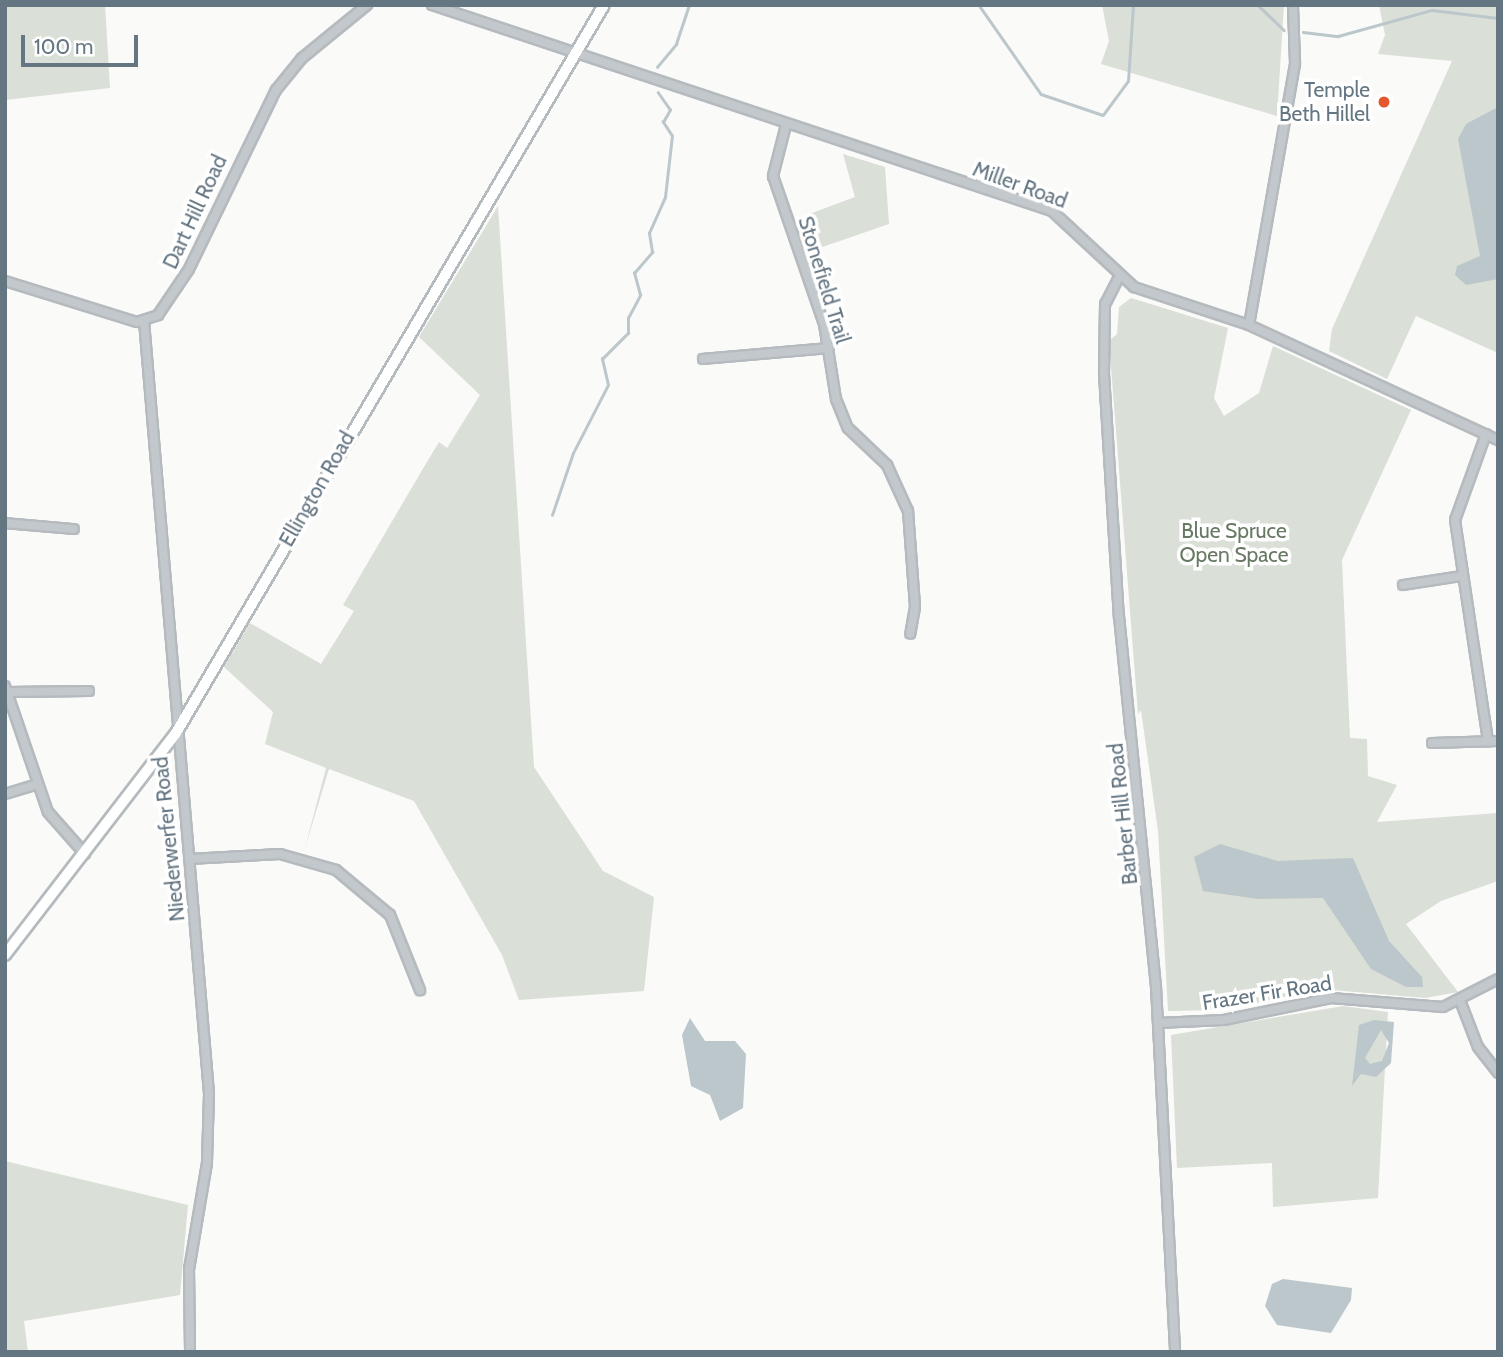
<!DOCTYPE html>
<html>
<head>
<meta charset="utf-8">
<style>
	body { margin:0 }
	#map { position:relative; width:1503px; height:1357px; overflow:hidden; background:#fafaf8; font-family:Cabin,sans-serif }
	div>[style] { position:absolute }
	.green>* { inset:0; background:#dadfd7 }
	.water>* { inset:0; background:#bbc7cb }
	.stream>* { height:2.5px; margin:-1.25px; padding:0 1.25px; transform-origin:1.25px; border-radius:1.25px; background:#bbc7cb }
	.roads { filter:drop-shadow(2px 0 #b5babe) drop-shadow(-2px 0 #b5babe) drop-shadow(0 2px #b5babe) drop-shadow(0 -2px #b5babe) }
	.minor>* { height:8px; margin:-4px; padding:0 4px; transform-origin:4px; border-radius:4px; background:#c3c8cc }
	.major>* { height:10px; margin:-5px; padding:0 5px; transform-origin:5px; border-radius:5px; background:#fff }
	.dots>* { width:19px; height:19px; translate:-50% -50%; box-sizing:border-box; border:4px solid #fff; border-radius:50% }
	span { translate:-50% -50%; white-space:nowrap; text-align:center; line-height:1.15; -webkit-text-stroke:7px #fff; paint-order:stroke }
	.poi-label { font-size:21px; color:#657683 }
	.right { translate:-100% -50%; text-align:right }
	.street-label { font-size:21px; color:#657683 }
	.park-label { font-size:21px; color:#687a64 }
	.frame { position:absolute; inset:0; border:7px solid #657683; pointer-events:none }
	.scale { position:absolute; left:21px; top:35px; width:117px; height:32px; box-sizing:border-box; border:4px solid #657683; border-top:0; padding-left:9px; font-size:21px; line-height:24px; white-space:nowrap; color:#657683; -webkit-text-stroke:5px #fff; paint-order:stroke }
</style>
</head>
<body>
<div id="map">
	<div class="green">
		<i style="clip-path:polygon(5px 5px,105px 5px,110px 88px,5px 100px)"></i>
		<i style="clip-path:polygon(1102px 5px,1284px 5px,1277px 116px,1101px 64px,1109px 41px)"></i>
		<i style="clip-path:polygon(1379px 5px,1498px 5px,1498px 353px,1416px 316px,1387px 379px,1329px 351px,1332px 329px,1452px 61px,1378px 54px,1385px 35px)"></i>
		<i style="clip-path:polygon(843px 154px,885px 167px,889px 224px,808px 252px,796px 219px,855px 197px)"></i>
		<i style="clip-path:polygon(498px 206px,534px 767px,603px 871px,654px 897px,644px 991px,519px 1000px,502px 955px,414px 801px,329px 769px,305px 848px,326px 768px,265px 744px,273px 712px,224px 667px,250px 623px,321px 664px,354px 611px,343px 605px,421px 472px,439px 442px,447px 448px,480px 395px,419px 337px)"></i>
		<i style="clip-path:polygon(1131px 298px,1228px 328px,1214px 398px,1224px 416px,1259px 393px,1273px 346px,1411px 410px,1342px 560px,1350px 738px,1367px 739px,1368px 776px,1397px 785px,1377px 822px,1498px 813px,1498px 881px,1441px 901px,1406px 924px,1458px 992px,1425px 998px,1321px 989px,1224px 1010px,1168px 1011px,1158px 831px,1141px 710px,1138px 714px,1109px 341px,1117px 334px,1119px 307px)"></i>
		<i style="clip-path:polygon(1343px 1006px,1388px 1012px,1378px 1198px,1273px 1207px,1272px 1163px,1177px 1168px,1171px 1035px)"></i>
		<i style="clip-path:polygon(5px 1161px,188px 1205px,180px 1295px,24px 1321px,28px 1352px,5px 1352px)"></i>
	</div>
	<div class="water">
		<i style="clip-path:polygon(1498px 107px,1498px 279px,1466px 285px,1455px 275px,1457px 266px,1480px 256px,1458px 139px,1466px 124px)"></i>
		<i style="clip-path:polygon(1220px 844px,1278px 861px,1353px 858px,1389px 941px,1422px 977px,1423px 987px,1406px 987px,1371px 969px,1323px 898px,1258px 899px,1203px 891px,1194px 857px)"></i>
		<i style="clip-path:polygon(690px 1018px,705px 1041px,735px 1041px,746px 1054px,743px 1108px,720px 1121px,710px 1095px,691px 1086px,682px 1035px)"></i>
		<i style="clip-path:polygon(evenodd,1374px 1020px,1394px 1022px,1391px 1063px,1376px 1077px,1361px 1074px,1352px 1086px,1359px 1025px,1374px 1020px,1381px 1030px,1389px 1043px,1382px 1061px,1370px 1064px,1365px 1058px,1381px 1030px)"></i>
		<i style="clip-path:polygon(1283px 1279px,1352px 1288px,1351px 1300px,1331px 1333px,1277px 1325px,1265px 1306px,1272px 1284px)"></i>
	</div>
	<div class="stream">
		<i style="left:979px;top:5px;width:108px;rotate:55.1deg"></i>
		<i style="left:1041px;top:94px;width:65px;rotate:18.7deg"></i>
		<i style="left:1103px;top:115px;width:42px;rotate:-53.7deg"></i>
		<i style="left:1128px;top:81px;width:76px;rotate:-86.2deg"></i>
		<i style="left:1258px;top:5px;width:36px;rotate:44deg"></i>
		<i style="left:1303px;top:32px;width:35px;rotate:7deg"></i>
		<i style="left:1338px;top:36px;width:98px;rotate:-15.5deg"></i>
		<i style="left:1432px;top:10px;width:66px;rotate:6.9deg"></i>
		<i style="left:657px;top:67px;width:30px;rotate:-50deg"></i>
		<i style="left:676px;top:44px;width:41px;rotate:-71.6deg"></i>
		<i style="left:552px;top:515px;width:65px;rotate:-71.3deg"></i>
		<i style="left:573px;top:453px;width:76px;rotate:-62.8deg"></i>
		<i style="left:608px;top:385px;width:27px;rotate:-103deg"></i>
		<i style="left:602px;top:359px;width:37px;rotate:-45deg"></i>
		<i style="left:628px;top:333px;width:15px;rotate:-90deg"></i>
		<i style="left:628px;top:318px;width:26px;rotate:-62deg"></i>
		<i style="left:640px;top:295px;width:23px;rotate:-105deg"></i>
		<i style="left:634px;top:273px;width:28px;rotate:-49deg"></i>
		<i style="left:652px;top:252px;width:19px;rotate:-99deg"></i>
		<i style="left:649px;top:233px;width:39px;rotate:-66deg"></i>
		<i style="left:665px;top:197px;width:61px;rotate:-83.5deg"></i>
		<i style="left:672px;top:136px;width:17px;rotate:-123deg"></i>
		<i style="left:663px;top:122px;width:14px;rotate:-60deg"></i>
		<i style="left:670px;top:110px;width:21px;rotate:-125deg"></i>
	</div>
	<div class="roads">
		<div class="minor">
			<i style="left:432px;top:5px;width:653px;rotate:18.38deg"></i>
			<i style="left:1052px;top:211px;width:112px;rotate:42.8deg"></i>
			<i style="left:1134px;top:287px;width:121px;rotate:18.3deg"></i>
			<i style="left:1249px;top:325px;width:274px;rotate:24.8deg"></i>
			<i style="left:786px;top:125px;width:53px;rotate:104.3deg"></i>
			<i style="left:773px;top:176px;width:157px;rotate:71deg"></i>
			<i style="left:824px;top:324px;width:76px;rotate:80.9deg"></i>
			<i style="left:836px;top:399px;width:31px;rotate:68deg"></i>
			<i style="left:848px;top:428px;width:54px;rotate:43.5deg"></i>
			<i style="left:887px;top:465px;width:51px;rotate:65.5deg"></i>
			<i style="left:908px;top:511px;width:96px;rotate:85.8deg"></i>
			<i style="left:915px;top:607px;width:27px;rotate:100deg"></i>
			<i style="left:1119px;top:277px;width:30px;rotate:117deg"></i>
			<i style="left:1105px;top:304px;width:70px;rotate:90.8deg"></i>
			<i style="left:1104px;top:374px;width:242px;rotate:86.5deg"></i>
			<i style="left:1119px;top:616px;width:373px;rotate:84.3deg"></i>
			<i style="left:1156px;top:987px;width:365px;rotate:87deg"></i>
			<i style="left:5px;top:281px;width:138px;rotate:17.3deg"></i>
			<i style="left:137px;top:322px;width:22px;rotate:-18deg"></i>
			<i style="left:158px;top:315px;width:55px;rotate:-56deg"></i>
			<i style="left:189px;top:269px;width:199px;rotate:-64.1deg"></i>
			<i style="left:276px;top:90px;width:41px;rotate:-50.9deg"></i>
			<i style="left:302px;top:58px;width:84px;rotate:-39.2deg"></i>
			<i style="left:144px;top:321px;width:776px;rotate:85.19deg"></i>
			<i style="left:209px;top:1094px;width:69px;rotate:91.7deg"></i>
			<i style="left:207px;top:1163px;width:108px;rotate:99.6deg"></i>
			<i style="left:189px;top:1269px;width:83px;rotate:89.3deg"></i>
			<i style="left:1249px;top:325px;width:266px;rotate:-80deg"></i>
			<i style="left:1295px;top:63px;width:58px;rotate:-92deg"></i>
			<i style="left:703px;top:359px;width:126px;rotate:-5deg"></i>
			<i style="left:1486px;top:434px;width:91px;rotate:109.8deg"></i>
			<i style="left:1455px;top:520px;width:224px;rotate:81.5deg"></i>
			<i style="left:5px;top:523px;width:69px;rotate:5deg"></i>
			<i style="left:1403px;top:585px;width:59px;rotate:-8.8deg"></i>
			<i style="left:5px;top:686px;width:133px;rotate:71.2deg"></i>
			<i style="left:48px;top:812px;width:56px;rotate:48.6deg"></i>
			<i style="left:7px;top:692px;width:82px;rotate:-0.7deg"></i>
			<i style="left:1432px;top:743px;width:66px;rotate:-1.7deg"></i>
			<i style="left:5px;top:794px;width:34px;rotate:-17deg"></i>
			<i style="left:189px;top:859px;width:91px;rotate:-3.1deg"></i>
			<i style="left:280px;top:854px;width:58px;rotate:15.9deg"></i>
			<i style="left:336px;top:870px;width:70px;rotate:39.8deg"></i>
			<i style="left:390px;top:915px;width:81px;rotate:68.2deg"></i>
			<i style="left:1461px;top:1003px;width:47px;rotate:68.9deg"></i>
			<i style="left:1478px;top:1047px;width:33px;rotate:52deg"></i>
			<i style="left:1158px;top:1023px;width:66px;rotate:-2.6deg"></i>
			<i style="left:1224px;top:1020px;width:109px;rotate:-11.6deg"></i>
			<i style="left:1331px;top:998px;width:112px;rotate:4.6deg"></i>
			<i style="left:1443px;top:1007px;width:62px;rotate:-27deg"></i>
		</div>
		<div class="major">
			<i style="left:5px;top:955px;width:280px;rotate:-52.4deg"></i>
			<i style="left:176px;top:733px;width:844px;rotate:-59.55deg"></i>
		</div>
	</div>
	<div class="dots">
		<i style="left:1384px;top:102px;background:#e4572e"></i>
	</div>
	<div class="poi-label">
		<span class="right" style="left:1370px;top:102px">Temple<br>Beth Hillel</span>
	</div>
	<div class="street-label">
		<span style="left:1020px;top:185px;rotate:20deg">Miller Road</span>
		<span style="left:195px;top:212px;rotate:-65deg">Dart Hill Road</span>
		<span style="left:824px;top:280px;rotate:73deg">Stonefield Trail</span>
		<span style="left:317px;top:489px;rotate:-60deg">Ellington Road</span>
		<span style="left:1123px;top:814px;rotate:-96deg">Barber Hill Road</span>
		<span style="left:169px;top:839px;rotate:-96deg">Niederwerfer Road</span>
		<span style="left:1267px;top:993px;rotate:-9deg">Frazer Fir Road</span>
	</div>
	<div class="park-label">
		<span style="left:1234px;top:543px">Blue Spruce<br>Open Space</span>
	</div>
	<div class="frame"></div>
	<div class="scale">100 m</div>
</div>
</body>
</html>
